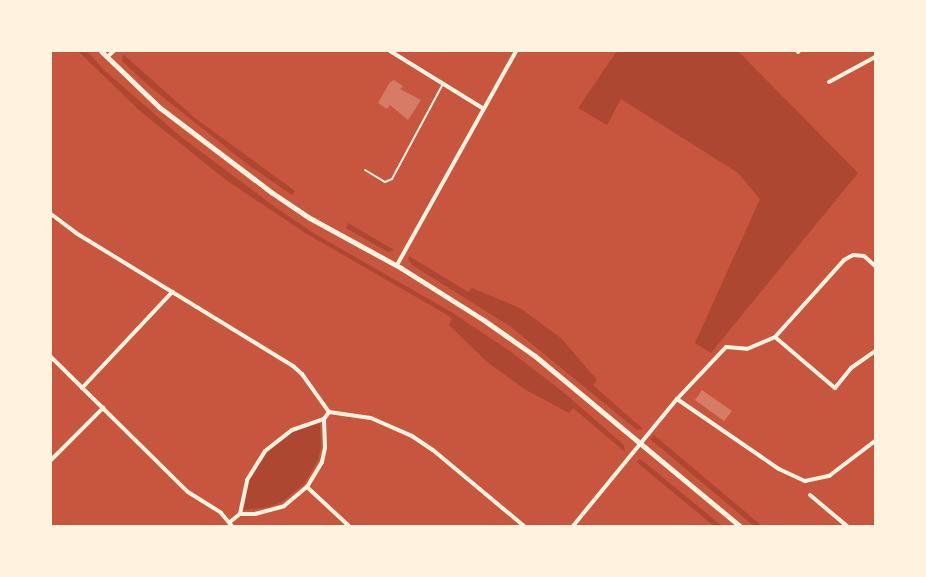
<!DOCTYPE html>
<html>
<head>
<meta charset="utf-8">
<style>
	body { margin:0 }
	#map { position:relative; width:926px; height:577px; overflow:hidden; background:#c8553d; font-family:"Roboto Condensed",sans-serif }
	div>[style] { position:absolute }
	.green>* { inset:0; background:#ae4732 }
	.building>* { inset:0; background:#d67c66 }
	.service>* { height:2px; margin:-1px; padding:0 1px; transform-origin:1px; border-radius:1px; background:#fff3e0 }
	.minor>* { height:4px; margin:-2px; padding:0 2px; transform-origin:2px; border-radius:2px; background:#fff3e0 }
	.tertiary>* { height:5px; margin:-2.5px; padding:0 2.5px; transform-origin:2.5px; border-radius:2.5px; background:#fff3e0 }
	span { translate:-50% -50%; white-space:nowrap; text-align:center; line-height:1.15; -webkit-text-stroke:4.5px #fff3e0; paint-order:stroke }
	.frame { position:absolute; inset:0; border:52px solid #fff3e0; pointer-events:none }
</style>
</head>
<body>
<div id="map">
	<div class="green">
		<i style="clip-path:polygon(78px 51px,87px 51px,104px 70px,180px 136px,275px 207px,315px 234px,453px 313px,511px 352px,562px 391px,624px 445px,625px 452px,573px 408px,569px 413px,526px 390px,487px 362px,449px 325px,452px 319px,449px 316px,307px 234px,226px 180px,140px 111px)"></i>
		<i style="clip-path:polygon(617px 51px,738px 51px,858px 173px,711px 353px,695px 343px,760px 199px,738px 173px,621px 99px,607px 125px,578px 108px)"></i>
		<i style="clip-path:polygon(123px 54px,195px 118px,295px 191px,292px 195px,247px 164px,149px 86px,122px 61px)"></i>
		<i style="clip-path:polygon(348px 223px,394px 250px,388px 252px,346px 228px)"></i>
		<i style="clip-path:polygon(409px 256px,468px 292px,472px 288px,520px 308px,561px 338px,597px 380px,593px 385px,643px 429px,637px 430px,511px 327px,412px 265px,408px 259px)"></i>
		<i style="clip-path:polygon(320px 423px,321px 447px,318px 460px,304px 484px,282px 502px,269px 507px,243px 510px,249px 481px,267px 453px,293px 432px)"></i>
		<i style="clip-path:polygon(654px 435px,762px 526px,754px 526px,650px 439px)"></i>
		<i style="clip-path:polygon(639px 459px,643px 461px,722px 526px,714px 526px,640px 465px,637px 462px)"></i>
	</div>
	<div class="building">
		<i style="clip-path:polygon(394px 80px,403px 86px,400px 89px,421px 100px,408px 120px,390px 105px,387px 109px,378px 103px,390px 82px)"></i>
		<i style="clip-path:polygon(702px 390px,732px 411px,724px 421px,695px 400px)"></i>
	</div>
	<div class="service">
		<i style="left:365px;top:170px;width:23px;rotate:31deg"></i>
		<i style="left:385px;top:182px;width:8px;rotate:-23deg"></i>
		<i style="left:392px;top:179px;width:108px;rotate:-61.8deg"></i>
	</div>
	<div class="minor">
		<i style="left:390px;top:51px;width:110px;rotate:31.7deg"></i>
		<i style="left:798px;top:52px;width:1px;rotate:-45deg"></i>
		<i style="left:107px;top:57px;width:9px;rotate:-41deg"></i>
		<i style="left:829px;top:82px;width:52px;rotate:-28.5deg"></i>
		<i style="left:51px;top:214px;width:31px;rotate:37deg"></i>
		<i style="left:76px;top:233px;width:255px;rotate:31.5deg"></i>
		<i style="left:293px;top:366px;width:12px;rotate:42deg"></i>
		<i style="left:302px;top:374px;width:47px;rotate:54.6deg"></i>
		<i style="left:329px;top:412px;width:42px;rotate:8.1deg"></i>
		<i style="left:371px;top:418px;width:45px;rotate:23.7deg"></i>
		<i style="left:412px;top:436px;width:25px;rotate:34deg"></i>
		<i style="left:433px;top:450px;width:119px;rotate:39.9deg"></i>
		<i style="left:397px;top:265px;width:245px;rotate:-60.9deg"></i>
		<i style="left:775px;top:337px;width:79px;rotate:40.4deg"></i>
		<i style="left:835px;top:388px;width:26px;rotate:-51deg"></i>
		<i style="left:851px;top:368px;width:29px;rotate:-35deg"></i>
		<i style="left:51px;top:357px;width:192px;rotate:44.6deg"></i>
		<i style="left:188px;top:492px;width:39px;rotate:32deg"></i>
		<i style="left:221px;top:513px;width:17px;rotate:50deg"></i>
		<i style="left:82px;top:388px;width:132px;rotate:-46.8deg"></i>
		<i style="left:677px;top:399px;width:124px;rotate:34.5deg"></i>
		<i style="left:779px;top:469px;width:29px;rotate:25deg"></i>
		<i style="left:805px;top:481px;width:25px;rotate:-12deg"></i>
		<i style="left:829px;top:476px;width:58px;rotate:-37.3deg"></i>
		<i style="left:51px;top:460px;width:74px;rotate:-45deg"></i>
		<i style="left:307px;top:487px;width:57px;rotate:42.9deg"></i>
		<i style="left:810px;top:495px;width:48px;rotate:40deg"></i>
		<i style="left:240px;top:514px;width:15px"></i>
		<i style="left:255px;top:514px;width:30px;rotate:-15deg"></i>
		<i style="left:284px;top:506px;width:30px;rotate:-40deg"></i>
		<i style="left:307px;top:487px;width:29px;rotate:-59deg"></i>
		<i style="left:322px;top:462px;width:14px;rotate:-78deg"></i>
		<i style="left:325px;top:448px;width:29px;rotate:-92deg"></i>
		<i style="left:230px;top:522px;width:13px;rotate:-39deg"></i>
		<i style="left:240px;top:514px;width:35px;rotate:-78deg"></i>
		<i style="left:247px;top:480px;width:34px;rotate:-58deg"></i>
		<i style="left:265px;top:451px;width:34px;rotate:-38deg"></i>
		<i style="left:292px;top:430px;width:34px;rotate:-19deg"></i>
		<i style="left:324px;top:419px;width:9px;rotate:-54deg"></i>
		<i style="left:573px;top:526px;width:164px;rotate:-50.7deg"></i>
		<i style="left:677px;top:399px;width:71px;rotate:-46.7deg"></i>
		<i style="left:726px;top:347px;width:21px;rotate:5deg"></i>
		<i style="left:747px;top:349px;width:30px;rotate:-23deg"></i>
		<i style="left:775px;top:337px;width:103px;rotate:-48.1deg"></i>
		<i style="left:844px;top:260px;width:10px;rotate:-29deg"></i>
		<i style="left:853px;top:255px;width:11px;rotate:5deg"></i>
		<i style="left:864px;top:256px;width:15px;rotate:42deg"></i>
	</div>
	<div class="tertiary">
		<i style="left:101px;top:51px;width:81px;rotate:44deg"></i>
		<i style="left:159px;top:107px;width:141px;rotate:37.2deg"></i>
		<i style="left:271px;top:192px;width:45px;rotate:34deg"></i>
		<i style="left:308px;top:217px;width:106px;rotate:28.7deg"></i>
		<i style="left:401px;top:268px;width:99px;rotate:32.2deg"></i>
		<i style="left:485px;top:321px;width:61px;rotate:35deg"></i>
		<i style="left:535px;top:356px;width:266px;rotate:39.7deg"></i>
	</div>
	<div class="frame"></div>
</div>
</body>
</html>
